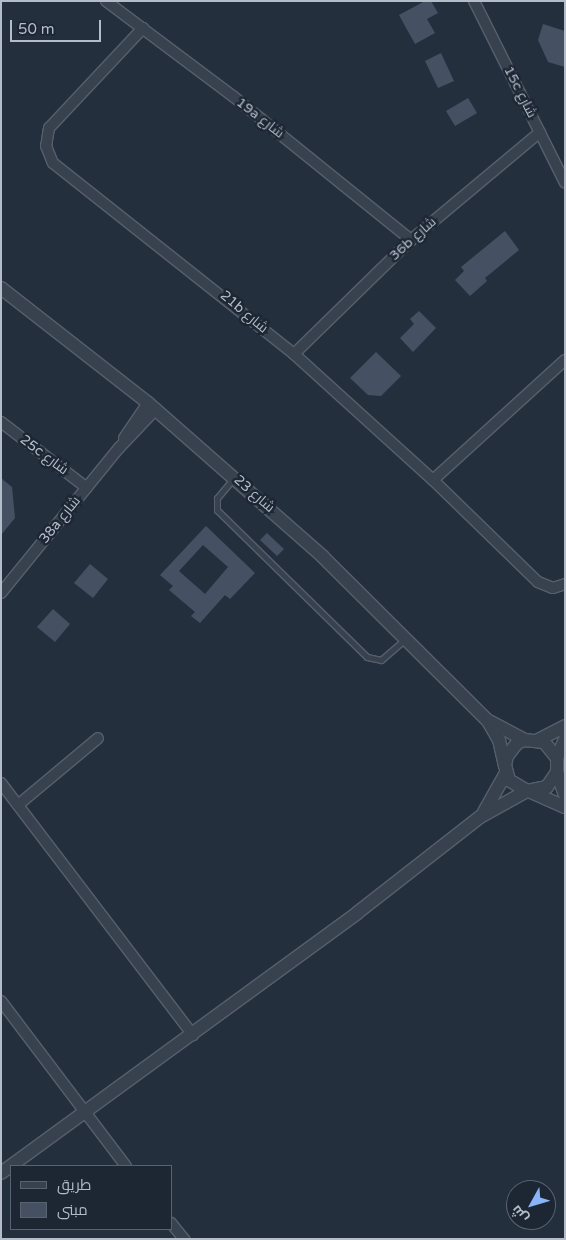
<!DOCTYPE html>
<html>
<head>
<meta charset="utf-8">
<style>
	body { margin:0 }
	#map { position:relative; width:566px; height:1240px; overflow:hidden; background:#242f3e; font-family:"Varela Round",Cairo,sans-serif }
	div>[style] { position:absolute }
	.building>* { inset:0; background:#455162 }
	.roads { filter:drop-shadow(1px 0 #565f6c) drop-shadow(-1px 0 #565f6c) drop-shadow(0 1px #565f6c) drop-shadow(0 -1px #565f6c) }
	.service>* { height:5px; margin:-2.5px; padding:0 2.5px; transform-origin:2.5px; border-radius:2.5px; background:#38414e }
	.minor>* { height:10px; margin:-5px; padding:0 5px; transform-origin:5px; border-radius:5px; background:#38414e }
	.tertiary>* { height:12px; margin:-6px; padding:0 6px; transform-origin:6px; border-radius:6px; background:#38414e }
	span { translate:-50% -50%; white-space:nowrap; text-align:center; line-height:1.15; -webkit-text-stroke:5px #1d2633; paint-order:stroke }
	.street-label { font-size:14px; color:#b4bcc9 }
	.frame { position:absolute; inset:0; border:2px solid #b4bcc9; pointer-events:none }
	.legend { position:absolute; left:10px; top:1165px; width:162px; height:65px; box-sizing:border-box; background:#1d2633; border:1px solid #59626f; margin:0; padding:6px 9px; list-style:none; font-size:15px; color:#b4bcc9 }
	.legend li { display:flex; align-items:center; gap:10px; height:25px }
	.legend b { width:25px; border:1px solid #59626f }
	.north { position:absolute; left:506px; top:1180px; width:50px; height:50px; box-sizing:border-box; background:#1d2633; border:1px solid #59626f; border-radius:50%; rotate:231deg; font-size:14px; font-weight:700; line-height:20px; text-align:center; color:#b4bcc9 }
	.north::after { content:''; display:block; margin:auto; width:18px; height:22px; background:#8ab4f8; clip-path:polygon(50% 0,100% 100%,50% 72%,0 100%) }
	.scale { position:absolute; left:10px; top:20px; width:91px; height:22px; box-sizing:border-box; border:2px solid #b4bcc9; border-top:0; padding-left:6px; font-size:15px; line-height:18px; white-space:nowrap; color:#b4bcc9; -webkit-text-stroke:4px #1d2633; paint-order:stroke }
</style>
</head>
<body>
<div id="map">
	<div class="building">
		<i style="clip-path:polygon(425px 1px,431px 1px,438px 13px,427px 19px,435px 33px,415px 44px,399px 15px)"></i>
		<i style="clip-path:polygon(543px 24px,565px 31px,565px 67px,548px 62px,538px 40px)"></i>
		<i style="clip-path:polygon(441px 53px,454px 81px,438px 88px,425px 61px)"></i>
		<i style="clip-path:polygon(468px 98px,477px 113px,455px 126px,446px 111px)"></i>
		<i style="clip-path:polygon(505px 231px,519px 250px,485px 278px,487px 281px,470px 296px,455px 280px,464px 271px,461px 267px)"></i>
		<i style="clip-path:polygon(419px 311px,436px 328px,413px 352px,400px 338px,414px 324px,410px 319px)"></i>
		<i style="clip-path:polygon(376px 352px,401px 376px,381px 396px,368px 395px,350px 378px)"></i>
		<i style="clip-path:polygon(1px 478px,12px 487px,15px 518px,1px 535px)"></i>
		<i style="clip-path:polygon(evenodd,206px 526px,255px 573px,230px 599px,225px 595px,200px 623px,191px 616px,195px 612px,169px 590px,173px 586px,160px 575px,206px 526px,203px 545px,228px 567px,205px 594px,179px 571px,203px 545px)"></i>
		<i style="clip-path:polygon(267px 533px,284px 549px,277px 556px,260px 540px)"></i>
		<i style="clip-path:polygon(90px 564px,108px 579px,93px 598px,74px 583px)"></i>
		<i style="clip-path:polygon(53px 609px,70px 624px,55px 642px,37px 627px)"></i>
	</div>
	<div class="roads">
		<div class="service">
			<i style="left:233px;top:479px;width:25px;rotate:130deg"></i>
			<i style="left:217px;top:498px;width:12px;rotate:90deg"></i>
			<i style="left:217px;top:510px;width:210px;rotate:44.4deg"></i>
			<i style="left:367px;top:657px;width:14px;rotate:12deg"></i>
			<i style="left:381px;top:660px;width:30px;rotate:-41deg"></i>
		</div>
		<div class="minor">
			<i style="left:106px;top:1px;width:160px;rotate:36.9deg"></i>
			<i style="left:234px;top:97px;width:228px;rotate:38.9deg"></i>
			<i style="left:474px;top:1px;width:203px;rotate:63.4deg"></i>
			<i style="left:143px;top:28px;width:137px;rotate:133.2deg"></i>
			<i style="left:49px;top:128px;width:18px;rotate:99deg"></i>
			<i style="left:46px;top:146px;width:18px;rotate:68deg"></i>
			<i style="left:53px;top:163px;width:308px;rotate:38.4deg"></i>
			<i style="left:294px;top:354px;width:188px;rotate:42.2deg"></i>
			<i style="left:433px;top:480px;width:146px;rotate:44.2deg"></i>
			<i style="left:538px;top:582px;width:16px;rotate:22deg"></i>
			<i style="left:553px;top:588px;width:13px;rotate:-18deg"></i>
			<i style="left:294px;top:354px;width:163px;rotate:-44.3deg"></i>
			<i style="left:411px;top:240px;width:168px;rotate:-39.9deg"></i>
			<i style="left:1px;top:422px;width:108px;rotate:37.5deg"></i>
			<i style="left:124px;top:438px;width:42px;rotate:-55.6deg"></i>
			<i style="left:433px;top:480px;width:178px;rotate:-42.3deg"></i>
			<i style="left:1px;top:593px;width:187px;rotate:-50.9deg"></i>
			<i style="left:119px;top:448px;width:54px;rotate:-46.5deg"></i>
			<i style="left:1px;top:783px;width:317px;rotate:52.7deg"></i>
			<i style="left:18px;top:805px;width:104px;rotate:-39.9deg"></i>
			<i style="left:1px;top:1001px;width:207px;rotate:52.9deg"></i>
			<i style="left:171px;top:1223px;width:21px;rotate:51deg"></i>
		</div>
		<div class="tertiary">
			<i style="left:1px;top:288px;width:187px;rotate:38deg"></i>
			<i style="left:148px;top:403px;width:232px;rotate:41.3deg"></i>
			<i style="left:322px;top:556px;width:234px;rotate:44.8deg"></i>
			<i style="left:488px;top:721px;width:22px;rotate:60deg"></i>
			<i style="left:499px;top:740px;width:26px;rotate:77deg"></i>
			<i style="left:489px;top:721px;width:40px;rotate:28deg"></i>
			<i style="left:538px;top:740px;width:30px;rotate:-27deg"></i>
			<i style="left:557px;top:758px;width:21px;rotate:-67deg"></i>
			<i style="left:557px;top:772px;width:18px;rotate:124deg"></i>
			<i style="left:547px;top:787px;width:20px;rotate:169deg"></i>
			<i style="left:527px;top:791px;width:21px;rotate:-149deg"></i>
			<i style="left:509px;top:780px;width:16px;rotate:-105deg"></i>
			<i style="left:505px;top:765px;width:9px;rotate:-77deg"></i>
			<i style="left:507px;top:756px;width:16px;rotate:-52deg"></i>
			<i style="left:517px;top:743px;width:8px;rotate:-23deg"></i>
			<i style="left:524px;top:740px;width:20px;rotate:6deg"></i>
			<i style="left:544px;top:742px;width:21px;rotate:51deg"></i>
			<i style="left:557px;top:758px;width:14px;rotate:90deg"></i>
			<i style="left:557px;top:772px;width:24px;rotate:71deg"></i>
			<i style="left:531px;top:792px;width:37px;rotate:24deg"></i>
			<i style="left:484px;top:812px;width:45px;rotate:-60.6deg"></i>
			<i style="left:1px;top:1173px;width:441px;rotate:-36.1deg"></i>
			<i style="left:357px;top:913px;width:156px;rotate:-38deg"></i>
			<i style="left:480px;top:817px;width:54px;rotate:-29deg"></i>
		</div>
	</div>
	<div class="street-label">
		<span style="left:520px;top:92px;rotate:63deg">15c شارع</span>
		<span style="left:260px;top:118px;rotate:38deg">19a شارع</span>
		<span style="left:413px;top:239px;rotate:-42deg">36b شارع</span>
		<span style="left:244px;top:312px;rotate:40deg">21b شارع</span>
		<span style="left:44px;top:455px;rotate:37deg">25c شارع</span>
		<span style="left:254px;top:494px;rotate:41deg">شارع 23</span>
		<span style="left:60px;top:520px;rotate:-51deg">38a شارع</span>
	</div>
	<div class="frame"></div>
	<ul class="legend">
	<li><b style="height:6px;background:#38414e"></b>طريق</li>
	<li><b style="height:14px;background:#455162"></b>مبنى</li>
	</ul>
	<div class="north">ش</div>
	<div class="scale">50 m</div>
</div>
</body>
</html>
